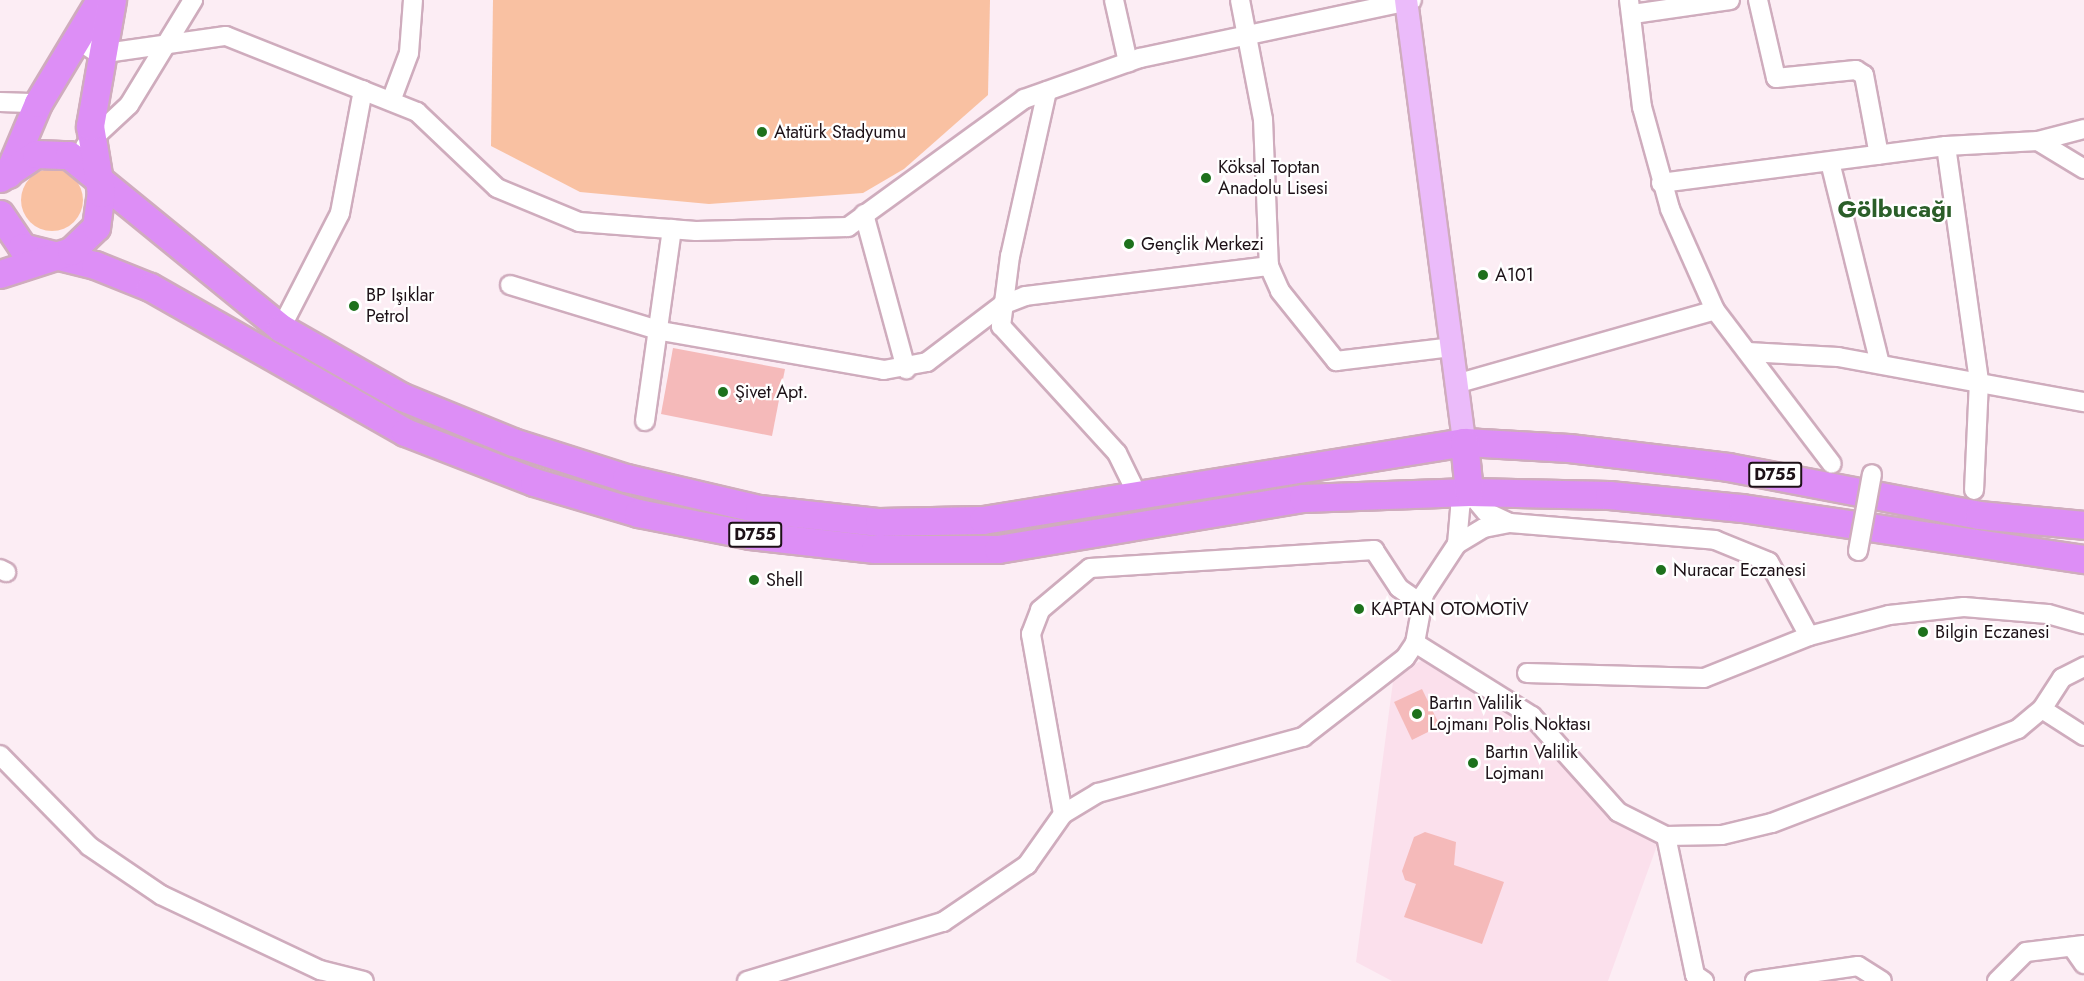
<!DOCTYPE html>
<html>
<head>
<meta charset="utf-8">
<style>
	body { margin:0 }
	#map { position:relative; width:2084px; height:981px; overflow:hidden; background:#fcedf4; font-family:Jost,sans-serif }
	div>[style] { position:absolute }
	.built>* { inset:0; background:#fbe0ec }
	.green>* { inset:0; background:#f9c1a2 }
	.round { border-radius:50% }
	.building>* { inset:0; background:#f5baba }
	.roads { filter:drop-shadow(2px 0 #cfacbd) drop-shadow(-2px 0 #cfacbd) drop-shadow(0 2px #cfacbd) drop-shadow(0 -2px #cfacbd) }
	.minor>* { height:18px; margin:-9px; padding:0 9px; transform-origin:9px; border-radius:9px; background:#fff }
	.major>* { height:22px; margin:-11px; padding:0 11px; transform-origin:11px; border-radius:11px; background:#ebbbfa }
	.highway>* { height:27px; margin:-13.5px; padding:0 13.5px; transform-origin:13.5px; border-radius:13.5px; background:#dd8ef6 }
	.bridges { filter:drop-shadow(2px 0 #cfacbd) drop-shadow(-2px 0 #cfacbd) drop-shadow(0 2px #cfacbd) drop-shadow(0 -2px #cfacbd) }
	.minor-bridge>* { height:18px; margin:-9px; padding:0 9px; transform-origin:9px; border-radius:9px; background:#fff }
	.dots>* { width:16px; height:16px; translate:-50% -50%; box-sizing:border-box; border:3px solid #fff; border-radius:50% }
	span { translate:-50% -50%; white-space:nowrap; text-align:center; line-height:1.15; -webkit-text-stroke:4.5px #fff; paint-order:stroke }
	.shield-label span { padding:2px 4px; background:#fff; border:2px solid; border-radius:4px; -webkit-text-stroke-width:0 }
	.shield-label { font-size:16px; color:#1d1117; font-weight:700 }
	.poi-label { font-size:18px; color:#1d1117 }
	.left { translate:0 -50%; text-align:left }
	.district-label { font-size:24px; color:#2b5e29; font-weight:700 }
</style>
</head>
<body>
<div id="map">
	<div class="built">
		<i style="clip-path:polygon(1427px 658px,1504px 701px,1623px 825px,1659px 840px,1608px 981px,1392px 981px,1356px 962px,1394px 674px)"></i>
	</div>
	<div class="green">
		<i style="clip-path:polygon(493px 0,990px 0,988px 95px,904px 169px,863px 193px,709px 204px,580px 192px,491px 146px)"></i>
		<i class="round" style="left:21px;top:169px;width:62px;height:62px"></i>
	</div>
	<div class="building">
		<i style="clip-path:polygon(673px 348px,785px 369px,772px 436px,661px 414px)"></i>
		<i style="clip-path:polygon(1422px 689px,1440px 726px,1412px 740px,1394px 702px)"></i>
		<i style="clip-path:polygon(1425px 832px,1456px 842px,1454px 865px,1504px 882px,1482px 944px,1404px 917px,1416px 884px,1405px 880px,1402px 871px,1414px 837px)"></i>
	</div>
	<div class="roads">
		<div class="minor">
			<i style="left:1114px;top:0;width:64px;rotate:77.3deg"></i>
			<i style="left:1240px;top:0;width:121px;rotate:79.1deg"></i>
			<i style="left:1263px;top:119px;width:147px;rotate:87.7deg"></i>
			<i style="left:1269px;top:266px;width:27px;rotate:66deg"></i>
			<i style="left:1280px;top:291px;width:90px;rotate:51.3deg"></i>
			<i style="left:1336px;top:361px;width:116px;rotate:-6.9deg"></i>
			<i style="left:1629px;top:0;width:108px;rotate:83.1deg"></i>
			<i style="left:1642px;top:107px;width:106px;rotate:74.6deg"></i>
			<i style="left:1670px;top:209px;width:111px;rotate:66deg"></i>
			<i style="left:1715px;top:310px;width:193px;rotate:52.8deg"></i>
			<i style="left:1758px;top:0;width:80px;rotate:77deg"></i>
			<i style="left:1776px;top:78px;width:80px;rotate:-5.7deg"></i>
			<i style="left:1856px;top:70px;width:9px;rotate:32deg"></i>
			<i style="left:1864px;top:75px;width:81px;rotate:79.4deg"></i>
			<i style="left:1633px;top:14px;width:98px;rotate:-8.2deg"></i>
			<i style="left:83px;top:27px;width:17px;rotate:87deg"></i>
			<i style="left:84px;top:44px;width:18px;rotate:34deg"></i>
			<i style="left:99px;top:54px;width:128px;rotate:-8.1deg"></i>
			<i style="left:226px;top:36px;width:206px;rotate:21.7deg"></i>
			<i style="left:417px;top:112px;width:110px;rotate:43.5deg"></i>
			<i style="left:497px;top:188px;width:89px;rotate:22.5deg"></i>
			<i style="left:579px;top:222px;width:117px;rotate:4.4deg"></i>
			<i style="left:696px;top:231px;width:152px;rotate:-1.5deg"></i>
			<i style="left:848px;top:227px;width:218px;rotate:-36deg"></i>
			<i style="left:1024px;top:99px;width:123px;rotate:-19.5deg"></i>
			<i style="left:1140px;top:58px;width:278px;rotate:-12deg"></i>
			<i style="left:1047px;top:91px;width:169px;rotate:102.6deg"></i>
			<i style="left:1010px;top:256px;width:71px;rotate:97.3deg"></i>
			<i style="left:1001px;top:326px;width:172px;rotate:47.6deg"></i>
			<i style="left:1117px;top:453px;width:50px;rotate:63.9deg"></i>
			<i style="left:391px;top:101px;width:51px;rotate:-69.4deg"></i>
			<i style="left:409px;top:53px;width:53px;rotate:-85.7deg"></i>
			<i style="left:0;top:102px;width:38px;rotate:2deg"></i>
			<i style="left:2038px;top:141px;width:48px;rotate:-14.6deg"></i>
			<i style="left:85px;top:146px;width:60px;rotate:-43deg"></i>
			<i style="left:129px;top:105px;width:123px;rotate:-58.6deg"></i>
			<i style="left:1946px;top:146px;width:237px;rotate:82deg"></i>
			<i style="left:1979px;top:381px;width:109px;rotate:92.6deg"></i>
			<i style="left:1830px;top:162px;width:208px;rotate:76.1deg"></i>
			<i style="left:1661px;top:183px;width:287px;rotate:-7.4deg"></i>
			<i style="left:1946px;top:146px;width:92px;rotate:-3.1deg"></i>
			<i style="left:2038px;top:141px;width:54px;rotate:31.3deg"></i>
			<i style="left:864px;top:214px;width:161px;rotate:74.8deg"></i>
			<i style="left:510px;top:285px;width:158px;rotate:16.9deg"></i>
			<i style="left:661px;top:331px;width:226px;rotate:9.9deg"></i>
			<i style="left:884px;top:370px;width:44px;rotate:-10.5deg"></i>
			<i style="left:927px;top:362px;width:94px;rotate:-37.2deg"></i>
			<i style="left:1002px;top:305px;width:25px;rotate:-21deg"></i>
			<i style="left:1025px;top:296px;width:246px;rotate:-7deg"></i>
			<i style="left:281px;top:328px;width:129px;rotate:-62.8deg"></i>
			<i style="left:340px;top:213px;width:125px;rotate:-79.4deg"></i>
			<i style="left:1748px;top:352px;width:90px;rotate:3.2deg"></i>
			<i style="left:1838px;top:357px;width:250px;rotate:10.4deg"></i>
			<i style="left:1456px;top:384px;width:269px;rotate:-15.9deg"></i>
			<i style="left:645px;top:421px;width:194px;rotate:-82deg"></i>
			<i style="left:1457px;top:544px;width:38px;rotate:-85deg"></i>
			<i style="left:1460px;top:506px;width:17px;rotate:-57deg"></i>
			<i style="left:1469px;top:492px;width:26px;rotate:50deg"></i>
			<i style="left:1486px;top:512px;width:26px;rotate:25deg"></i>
			<i style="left:1510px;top:523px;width:206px;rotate:4.7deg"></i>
			<i style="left:1715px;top:540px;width:58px;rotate:22.2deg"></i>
			<i style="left:1769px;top:562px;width:84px;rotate:61.6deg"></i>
			<i style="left:1809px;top:636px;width:83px;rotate:-14.7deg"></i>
			<i style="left:1889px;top:615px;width:75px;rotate:-6.1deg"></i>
			<i style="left:1964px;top:607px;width:84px;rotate:4.8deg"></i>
			<i style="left:2048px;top:614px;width:37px;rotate:16deg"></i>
			<i style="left:0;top:569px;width:7px;rotate:27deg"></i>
			<i style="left:1415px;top:643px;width:138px;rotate:32deg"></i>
			<i style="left:1532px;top:716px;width:129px;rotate:48.1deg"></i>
			<i style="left:1618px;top:812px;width:54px;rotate:26.6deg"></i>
			<i style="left:1666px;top:836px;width:56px;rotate:-1deg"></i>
			<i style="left:1722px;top:835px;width:51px;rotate:-13.5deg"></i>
			<i style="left:1772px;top:823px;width:263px;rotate:-20.9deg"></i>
			<i style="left:2018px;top:729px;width:31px;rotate:-40deg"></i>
			<i style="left:2042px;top:709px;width:37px;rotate:-57deg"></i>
			<i style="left:2062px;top:678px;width:25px;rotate:-27deg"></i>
			<i style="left:1527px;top:673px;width:177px;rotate:1.6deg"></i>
			<i style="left:1704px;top:678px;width:113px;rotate:-21.8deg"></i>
			<i style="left:2042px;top:709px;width:50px;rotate:32.7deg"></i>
			<i style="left:0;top:755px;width:127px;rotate:45.6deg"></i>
			<i style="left:89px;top:846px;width:87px;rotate:34.2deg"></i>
			<i style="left:161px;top:895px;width:176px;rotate:25.3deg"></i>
			<i style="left:320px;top:970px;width:45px;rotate:14deg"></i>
			<i style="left:1063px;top:814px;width:183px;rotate:-100.1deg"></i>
			<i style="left:1031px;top:634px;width:26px;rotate:-69deg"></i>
			<i style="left:1040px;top:610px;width:65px;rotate:-40deg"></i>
			<i style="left:1090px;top:568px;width:285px;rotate:-3.6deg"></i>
			<i style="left:1374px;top:550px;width:45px;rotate:56.7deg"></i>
			<i style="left:1399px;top:588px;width:28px;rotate:35deg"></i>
			<i style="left:1666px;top:836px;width:142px;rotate:78.2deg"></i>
			<i style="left:1695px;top:975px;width:11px;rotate:34deg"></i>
			<i style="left:2072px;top:947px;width:21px;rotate:55deg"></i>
			<i style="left:747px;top:981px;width:205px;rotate:-16.8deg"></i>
			<i style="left:943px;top:922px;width:102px;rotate:-34.2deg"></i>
			<i style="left:1027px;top:865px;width:62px;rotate:-54.8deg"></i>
			<i style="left:1063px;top:814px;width:41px;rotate:-31deg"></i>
			<i style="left:1098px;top:793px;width:213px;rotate:-15.3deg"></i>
			<i style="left:1303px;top:737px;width:129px;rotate:-37.8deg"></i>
			<i style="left:1405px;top:658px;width:18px;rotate:-56deg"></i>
			<i style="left:1415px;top:643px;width:50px;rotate:-79.6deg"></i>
			<i style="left:1424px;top:594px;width:60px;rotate:-56.6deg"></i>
			<i style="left:1457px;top:544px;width:31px;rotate:-31deg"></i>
			<i style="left:1484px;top:528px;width:26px;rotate:-11deg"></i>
			<i style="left:1755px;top:981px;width:104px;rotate:-8.3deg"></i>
			<i style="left:1858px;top:966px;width:28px;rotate:32deg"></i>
			<i style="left:1997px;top:981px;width:41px;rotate:-45deg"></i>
			<i style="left:2026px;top:952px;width:58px;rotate:-6.9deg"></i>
		</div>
		<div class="major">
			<i style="left:1406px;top:0;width:446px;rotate:82.5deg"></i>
		</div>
		<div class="highway">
			<i style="left:8px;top:174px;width:77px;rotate:-67.1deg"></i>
			<i style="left:38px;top:103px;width:120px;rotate:-59deg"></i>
			<i style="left:0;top:178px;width:43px;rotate:-33.7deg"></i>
			<i style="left:36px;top:154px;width:33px;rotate:2deg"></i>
			<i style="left:69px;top:155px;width:274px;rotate:39.2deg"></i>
			<i style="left:281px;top:328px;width:137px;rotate:29.7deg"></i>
			<i style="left:400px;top:396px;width:122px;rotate:22.2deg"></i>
			<i style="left:513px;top:442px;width:119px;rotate:17.7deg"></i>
			<i style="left:626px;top:478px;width:137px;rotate:13.1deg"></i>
			<i style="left:759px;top:509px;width:121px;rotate:6.2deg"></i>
			<i style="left:879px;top:522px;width:104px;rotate:-1.1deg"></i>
			<i style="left:983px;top:520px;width:487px;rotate:-9.2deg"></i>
			<i style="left:1464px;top:442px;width:105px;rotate:3.3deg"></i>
			<i style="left:1569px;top:448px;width:160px;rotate:6.8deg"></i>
			<i style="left:1728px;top:467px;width:256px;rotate:10.8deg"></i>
			<i style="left:1979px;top:515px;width:105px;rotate:5.4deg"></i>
			<i style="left:0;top:214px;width:40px;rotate:56deg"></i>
			<i style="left:22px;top:247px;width:75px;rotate:13.9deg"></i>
			<i style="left:95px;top:265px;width:59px;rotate:21.8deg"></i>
			<i style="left:150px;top:287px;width:293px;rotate:29.6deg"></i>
			<i style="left:405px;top:432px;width:138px;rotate:21.2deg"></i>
			<i style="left:534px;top:482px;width:109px;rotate:16.6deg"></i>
			<i style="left:638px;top:513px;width:114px;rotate:11.1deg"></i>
			<i style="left:750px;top:535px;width:126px;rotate:6.4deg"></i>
			<i style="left:875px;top:549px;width:123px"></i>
			<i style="left:998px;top:549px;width:309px;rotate:-9.5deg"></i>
			<i style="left:1303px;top:498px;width:166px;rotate:-2.1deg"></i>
			<i style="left:1469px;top:492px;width:140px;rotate:1.2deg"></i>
			<i style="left:1609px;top:495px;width:134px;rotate:5.6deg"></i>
			<i style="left:1742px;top:508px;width:346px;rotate:8.5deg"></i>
			<i style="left:0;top:274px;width:75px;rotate:-17.9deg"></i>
			<i style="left:71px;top:251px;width:35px;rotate:-44deg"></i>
			<i style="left:96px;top:227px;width:34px;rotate:-82deg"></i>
			<i style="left:101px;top:193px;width:68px;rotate:-99.3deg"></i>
			<i style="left:90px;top:126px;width:128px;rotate:-80.1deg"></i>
			<i style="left:1464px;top:442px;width:50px;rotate:84.3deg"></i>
		</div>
	</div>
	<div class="bridges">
		<div class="minor-bridge">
			<i style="left:1858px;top:551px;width:78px;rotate:-79.7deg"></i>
		</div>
	</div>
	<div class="dots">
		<i style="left:762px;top:132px;background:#1d711c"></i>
		<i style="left:1206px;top:178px;background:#1d711c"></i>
		<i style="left:1129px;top:244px;background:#1d711c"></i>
		<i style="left:1483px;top:275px;background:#1d711c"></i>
		<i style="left:354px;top:306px;background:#1d711c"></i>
		<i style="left:723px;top:392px;background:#1d711c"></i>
		<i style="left:1661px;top:570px;background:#1d711c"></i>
		<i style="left:754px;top:580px;background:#1d711c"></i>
		<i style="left:1359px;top:609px;background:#1d711c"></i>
		<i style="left:1923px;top:632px;background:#1d711c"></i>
		<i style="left:1417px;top:714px;background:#1d711c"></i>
		<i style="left:1473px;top:763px;background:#1d711c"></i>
	</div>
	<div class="shield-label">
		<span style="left:1775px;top:475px">D755</span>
		<span style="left:755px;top:535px">D755</span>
	</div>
	<div class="poi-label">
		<span class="left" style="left:774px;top:132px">Atatürk Stadyumu</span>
		<span class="left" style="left:1218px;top:178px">Köksal Toptan<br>Anadolu Lisesi</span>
		<span class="left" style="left:1141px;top:244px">Gençlik Merkezi</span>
		<span class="left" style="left:1495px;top:275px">A101</span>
		<span class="left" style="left:366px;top:306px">BP Işıklar<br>Petrol</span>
		<span class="left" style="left:735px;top:392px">Şivet Apt.</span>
		<span class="left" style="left:1673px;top:570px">Nuracar Eczanesi</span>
		<span class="left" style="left:766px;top:580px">Shell</span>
		<span class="left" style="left:1371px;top:609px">KAPTAN OTOMOTİV</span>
		<span class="left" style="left:1935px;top:632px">Bilgin Eczanesi</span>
		<span class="left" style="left:1429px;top:714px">Bartın Valilik<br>Lojmanı Polis Noktası</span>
		<span class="left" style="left:1485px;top:763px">Bartın Valilik<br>Lojmanı</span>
	</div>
	<div class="district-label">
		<span style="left:1895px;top:209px">Gölbucağı</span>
	</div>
</div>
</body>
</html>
